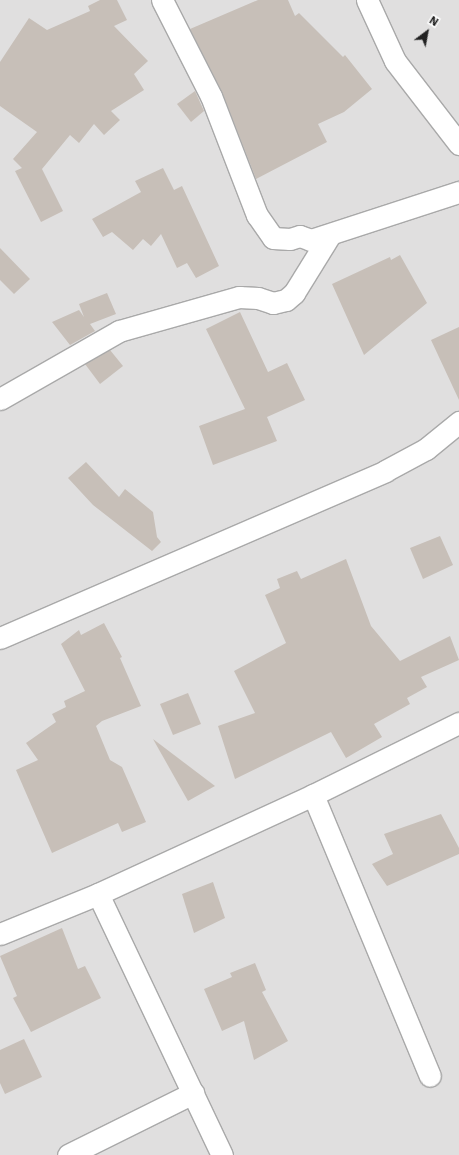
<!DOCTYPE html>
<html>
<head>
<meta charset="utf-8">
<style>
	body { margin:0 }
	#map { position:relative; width:459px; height:1155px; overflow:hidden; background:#f2efe9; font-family:"Work Sans",sans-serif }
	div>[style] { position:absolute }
	.residential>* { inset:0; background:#e0dfdf }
	.building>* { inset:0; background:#c7bfb8 }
	.roads { filter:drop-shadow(1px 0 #a9a9a9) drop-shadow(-1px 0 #a9a9a9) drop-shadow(0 1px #a9a9a9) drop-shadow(0 -1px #a9a9a9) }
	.minor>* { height:21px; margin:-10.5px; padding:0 10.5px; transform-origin:10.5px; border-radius:10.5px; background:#fff }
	span { translate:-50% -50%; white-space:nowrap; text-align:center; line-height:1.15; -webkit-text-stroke:3px #fff; paint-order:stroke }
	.north { position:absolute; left:407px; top:12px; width:40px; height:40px; -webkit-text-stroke:3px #fff; paint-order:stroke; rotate:32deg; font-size:11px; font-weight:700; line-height:16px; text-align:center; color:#222 }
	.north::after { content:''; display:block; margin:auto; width:14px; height:18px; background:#222; clip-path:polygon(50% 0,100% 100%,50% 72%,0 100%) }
</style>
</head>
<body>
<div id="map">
	<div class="residential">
		<i style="clip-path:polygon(0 0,459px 0,459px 1155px,0 1155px)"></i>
	</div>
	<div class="building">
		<i style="clip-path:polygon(100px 0,117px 0,127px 20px,114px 26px,148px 61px,134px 74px,144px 90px,111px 111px,120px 120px,104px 135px,94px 124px,79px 143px,70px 135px,42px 169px,63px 211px,41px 222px,15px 171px,22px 168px,13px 159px,37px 132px,0 106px,0 62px,29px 18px,47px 30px,90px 11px,88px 6px)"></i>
		<i style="clip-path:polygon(258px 0,288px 0,295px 16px,299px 13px,343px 57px,345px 55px,372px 89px,344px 112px,318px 124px,327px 142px,256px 179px,222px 92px,190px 29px)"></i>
		<i style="clip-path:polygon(195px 91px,204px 111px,191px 122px,177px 104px)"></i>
		<i style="clip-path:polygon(163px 168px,174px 190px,182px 186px,219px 266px,196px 278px,187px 263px,177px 268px,161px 234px,151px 246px,143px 239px,133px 250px,112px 232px,103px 237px,92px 219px,141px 192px,135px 181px)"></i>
		<i style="clip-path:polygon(0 248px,30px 279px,14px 294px,0 280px)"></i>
		<i style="clip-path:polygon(400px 255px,427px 303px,364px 355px,332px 284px,390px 257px,391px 260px)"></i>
		<i style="clip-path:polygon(107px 293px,116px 314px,90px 324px,95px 331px,70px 345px,52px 322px,79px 310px,84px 317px,79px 304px)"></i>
		<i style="clip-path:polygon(240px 312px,268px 372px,287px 363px,305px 400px,267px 417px,277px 441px,213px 465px,199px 426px,245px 409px,206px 329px)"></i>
		<i style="clip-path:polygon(459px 327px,459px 400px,431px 340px)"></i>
		<i style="clip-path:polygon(110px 350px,123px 366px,100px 384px,85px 364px)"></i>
		<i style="clip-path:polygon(86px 462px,119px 497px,125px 489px,153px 512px,157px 537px,161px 542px,152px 551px,93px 505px,68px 478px)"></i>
		<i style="clip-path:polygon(440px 536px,453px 565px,423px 579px,410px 548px)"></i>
		<i style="clip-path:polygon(346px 559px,371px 626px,400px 661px,450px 636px,459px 660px,421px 677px,427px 687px,407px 698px,410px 704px,374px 724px,382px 737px,346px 758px,331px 732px,235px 779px,218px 726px,255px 713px,234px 671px,286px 643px,265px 595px,280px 588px,277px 579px,297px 571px,301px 579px)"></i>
		<i style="clip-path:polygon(104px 623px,122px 657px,120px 658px,141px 706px,102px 721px,96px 726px,110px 760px,122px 767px,146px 822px,122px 832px,118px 823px,52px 853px,16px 770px,38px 760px,26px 743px,56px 722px,52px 714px,66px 707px,64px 701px,85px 691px,61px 644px,79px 630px,81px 635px)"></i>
		<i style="clip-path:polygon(188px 693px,201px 724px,173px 735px,160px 704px)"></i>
		<i style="clip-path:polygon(153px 739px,215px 786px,188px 801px)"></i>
		<i style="clip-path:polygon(441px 814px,459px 848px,459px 854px,387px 886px,372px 864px,393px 854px,384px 834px)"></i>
		<i style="clip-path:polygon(213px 882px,225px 918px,194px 933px,182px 894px)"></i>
		<i style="clip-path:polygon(62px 928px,78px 969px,85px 966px,101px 998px,31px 1032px,13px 998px,17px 996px,0 956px)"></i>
		<i style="clip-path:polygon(255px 963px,266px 990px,262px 992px,288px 1041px,254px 1060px,244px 1021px,222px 1031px,204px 989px,232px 977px,230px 973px)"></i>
		<i style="clip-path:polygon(24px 1039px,42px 1077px,5px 1094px,0 1083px,0 1050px)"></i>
	</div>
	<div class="roads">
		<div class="minor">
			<i style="left:162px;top:0;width:108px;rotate:63deg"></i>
			<i style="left:211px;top:96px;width:128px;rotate:68.9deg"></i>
			<i style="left:257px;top:215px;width:28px;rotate:55deg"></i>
			<i style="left:273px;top:238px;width:17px;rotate:3deg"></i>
			<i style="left:290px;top:239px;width:10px;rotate:-17deg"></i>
			<i style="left:300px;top:236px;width:12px;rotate:20deg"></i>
			<i style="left:311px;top:240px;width:156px;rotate:-18deg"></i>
			<i style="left:367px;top:0;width:67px;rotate:65.3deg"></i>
			<i style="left:395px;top:61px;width:105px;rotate:52.4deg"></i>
			<i style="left:0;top:399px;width:137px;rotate:-29.7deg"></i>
			<i style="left:119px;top:331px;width:125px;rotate:-15.8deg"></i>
			<i style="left:239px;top:297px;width:19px;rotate:3deg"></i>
			<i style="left:258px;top:298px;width:16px;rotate:18deg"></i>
			<i style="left:273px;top:303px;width:13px;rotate:-13deg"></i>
			<i style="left:286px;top:300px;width:11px;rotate:-41deg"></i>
			<i style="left:294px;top:293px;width:68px;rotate:-58.2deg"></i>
			<i style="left:0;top:638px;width:420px;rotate:-23.4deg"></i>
			<i style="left:385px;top:471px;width:47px;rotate:-28.2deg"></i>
			<i style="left:426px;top:449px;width:43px;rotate:-39.3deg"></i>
			<i style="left:313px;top:795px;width:304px;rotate:67.4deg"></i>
			<i style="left:98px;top:894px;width:289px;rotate:64.6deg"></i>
			<i style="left:0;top:934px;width:106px;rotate:-22.2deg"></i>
			<i style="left:98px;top:894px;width:237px;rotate:-24.7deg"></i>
			<i style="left:313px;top:795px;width:163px;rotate:-26.3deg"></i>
			<i style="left:68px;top:1155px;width:140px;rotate:-26.4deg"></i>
		</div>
	</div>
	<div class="north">N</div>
</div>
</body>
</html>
